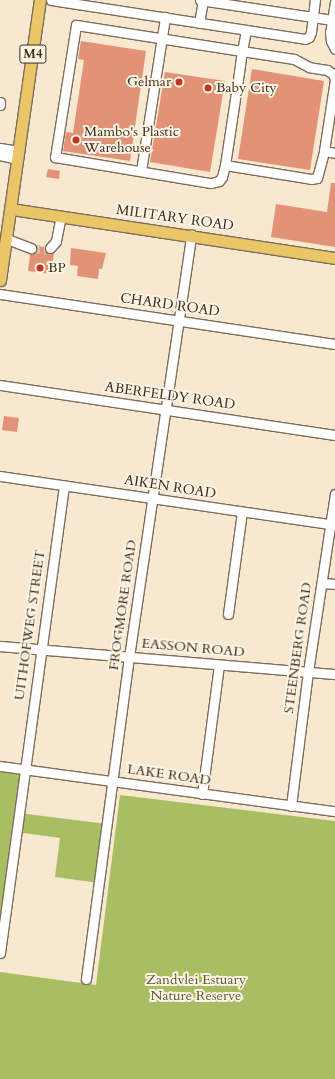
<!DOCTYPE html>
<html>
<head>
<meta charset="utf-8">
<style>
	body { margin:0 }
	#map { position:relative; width:335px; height:1079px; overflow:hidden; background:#f8e8d0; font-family:Cardo,serif }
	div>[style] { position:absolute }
	.green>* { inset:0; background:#a9be63 }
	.building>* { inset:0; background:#e29377 }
	.minor-tunnel>* { height:9px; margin-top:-4.5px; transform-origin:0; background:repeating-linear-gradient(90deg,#d2c2ac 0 9px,transparent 0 13.5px) }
	.roads { filter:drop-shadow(1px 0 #7d6c5c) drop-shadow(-1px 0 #7d6c5c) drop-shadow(0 1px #7d6c5c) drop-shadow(0 -1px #7d6c5c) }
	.minor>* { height:9px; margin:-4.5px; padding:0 4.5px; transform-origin:4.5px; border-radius:4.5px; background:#fff }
	.major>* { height:11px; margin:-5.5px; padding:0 5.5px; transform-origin:5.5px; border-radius:5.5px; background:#ebc669 }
	.dots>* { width:11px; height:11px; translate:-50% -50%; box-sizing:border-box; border:2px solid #fcf5e5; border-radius:50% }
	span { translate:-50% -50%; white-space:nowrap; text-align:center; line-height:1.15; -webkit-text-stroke:4px #fcf5e5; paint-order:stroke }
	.shield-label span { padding:1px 3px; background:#fcf5e5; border:1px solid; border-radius:3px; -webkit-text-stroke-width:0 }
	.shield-label { font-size:13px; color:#3b2a1e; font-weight:700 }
	.poi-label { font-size:14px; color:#3b2a1e }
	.right { translate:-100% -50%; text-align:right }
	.left { translate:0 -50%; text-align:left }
	.street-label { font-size:14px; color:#3b2a1e }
	.park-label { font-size:14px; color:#5c5633 }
</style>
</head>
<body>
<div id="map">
	<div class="green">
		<i style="clip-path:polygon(0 769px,17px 771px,21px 776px,19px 813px,107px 824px,99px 883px,55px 877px,60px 838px,16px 832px,0 928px)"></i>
		<i style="clip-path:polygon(120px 795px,335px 821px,335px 1079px,0 1079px,0 972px,96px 985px)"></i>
	</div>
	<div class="building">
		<i style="clip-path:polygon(81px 41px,146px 51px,130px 161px,63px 151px,66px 132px,73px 133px,84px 60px,78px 59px)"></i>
		<i style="clip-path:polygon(252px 69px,324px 81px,310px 170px,238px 159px)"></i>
		<i style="clip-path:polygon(165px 72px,225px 81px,210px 172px,150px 162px)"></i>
		<i style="clip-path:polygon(48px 169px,60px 171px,59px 179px,46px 177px)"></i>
		<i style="clip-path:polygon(331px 183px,335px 183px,335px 247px,271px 237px,276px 204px,327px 212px)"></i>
		<i style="clip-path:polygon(36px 246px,44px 247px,45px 250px,49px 254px,54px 253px,51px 274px,28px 271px,30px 254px,35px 252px)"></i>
		<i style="clip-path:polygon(71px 248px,106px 253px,102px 269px,99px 269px,98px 279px,77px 276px,78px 266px,70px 265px)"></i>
		<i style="clip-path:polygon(4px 416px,19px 418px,17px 432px,2px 430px)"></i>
	</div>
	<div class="minor-tunnel">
		<i style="left:31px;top:248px;width:15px;rotate:8deg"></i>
		<i style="left:46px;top:250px;width:4px;rotate:-27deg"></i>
	</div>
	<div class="roads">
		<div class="minor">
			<i style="left:51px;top:0;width:257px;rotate:8.7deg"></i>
			<i style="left:305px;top:39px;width:4px;rotate:-27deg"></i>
			<i style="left:309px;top:37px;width:5px;rotate:-68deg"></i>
			<i style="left:311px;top:32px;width:32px;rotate:-83deg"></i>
			<i style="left:200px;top:0;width:134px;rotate:8.6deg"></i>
			<i style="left:335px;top:2px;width:30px;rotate:99deg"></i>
			<i style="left:330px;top:32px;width:9px;rotate:84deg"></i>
			<i style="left:331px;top:41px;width:9px;rotate:63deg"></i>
			<i style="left:199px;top:23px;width:23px;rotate:-80deg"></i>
			<i style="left:0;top:105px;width:3px;rotate:-90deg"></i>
			<i style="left:0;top:148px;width:19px;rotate:9deg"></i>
			<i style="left:324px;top:151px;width:11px;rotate:10deg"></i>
			<i style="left:0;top:155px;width:18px;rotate:13deg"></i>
			<i style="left:225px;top:165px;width:87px;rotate:9.2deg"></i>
			<i style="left:311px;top:179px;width:6px;rotate:-9deg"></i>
			<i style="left:317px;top:178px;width:28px;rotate:-75deg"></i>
			<i style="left:324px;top:151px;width:73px;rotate:-81.3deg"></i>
			<i style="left:335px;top:79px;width:5px;rotate:-112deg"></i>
			<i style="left:333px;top:74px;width:7px;rotate:-146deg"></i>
			<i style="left:327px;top:70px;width:18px;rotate:-171deg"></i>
			<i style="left:309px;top:67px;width:17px;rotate:-152deg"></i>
			<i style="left:294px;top:59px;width:53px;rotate:-171.3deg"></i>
			<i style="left:242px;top:51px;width:168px;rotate:-171.1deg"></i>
			<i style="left:76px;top:25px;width:134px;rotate:99deg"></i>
			<i style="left:55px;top:157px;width:158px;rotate:9.5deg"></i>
			<i style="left:211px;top:183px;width:8px;rotate:-14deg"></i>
			<i style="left:219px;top:181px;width:5px;rotate:-53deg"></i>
			<i style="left:222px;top:177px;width:12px;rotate:-76deg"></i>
			<i style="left:225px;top:165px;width:94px;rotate:-81.4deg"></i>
			<i style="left:239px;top:72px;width:21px;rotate:-82deg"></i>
			<i style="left:242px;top:51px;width:21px;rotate:-79deg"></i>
			<i style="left:141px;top:171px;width:156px;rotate:-81.1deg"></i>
			<i style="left:7px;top:239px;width:26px;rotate:21deg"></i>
			<i style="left:50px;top:248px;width:9px;rotate:-49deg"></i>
			<i style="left:56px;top:241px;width:25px;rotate:-79deg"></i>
			<i style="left:0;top:294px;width:339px;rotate:8.5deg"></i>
			<i style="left:0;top:385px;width:339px;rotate:8.5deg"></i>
			<i style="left:0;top:476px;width:339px;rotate:8.3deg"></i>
			<i style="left:322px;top:583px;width:13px;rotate:4deg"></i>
			<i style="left:228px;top:614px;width:103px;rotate:-82.2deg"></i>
			<i style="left:0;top:646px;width:336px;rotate:4.8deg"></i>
			<i style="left:0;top:766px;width:338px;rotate:7.7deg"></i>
			<i style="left:202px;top:794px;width:130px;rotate:-82.5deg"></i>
			<i style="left:291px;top:806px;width:135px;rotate:-82.8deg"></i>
			<i style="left:308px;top:672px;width:180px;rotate:-81.4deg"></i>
			<i style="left:0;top:953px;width:472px;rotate:-82.2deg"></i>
			<i style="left:86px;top:979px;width:325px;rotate:-82.4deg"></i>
			<i style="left:129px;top:657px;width:427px;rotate:-81.6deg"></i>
		</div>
		<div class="major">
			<i style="left:11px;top:209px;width:328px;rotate:8.6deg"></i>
			<i style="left:0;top:280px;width:283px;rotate:-81.9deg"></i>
		</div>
	</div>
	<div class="dots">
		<i style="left:179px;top:82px;background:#c8321e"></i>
		<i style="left:208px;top:88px;background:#c8321e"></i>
		<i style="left:76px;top:140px;background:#c8321e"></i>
		<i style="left:40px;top:268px;background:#c8321e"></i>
	</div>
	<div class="shield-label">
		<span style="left:33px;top:54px">M4</span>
	</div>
	<div class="poi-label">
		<span class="right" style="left:171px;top:82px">Gelmar</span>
		<span class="left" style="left:216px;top:88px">Baby City</span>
		<span class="left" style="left:84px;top:140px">Mambo's Plastic<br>Warehouse</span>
		<span class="left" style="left:48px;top:268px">BP</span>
	</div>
	<div class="street-label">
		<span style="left:175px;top:218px;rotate:8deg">MILITARY ROAD</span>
		<span style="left:170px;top:305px;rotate:8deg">CHARD ROAD</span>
		<span style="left:170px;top:396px;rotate:8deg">ABERFELDY ROAD</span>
		<span style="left:170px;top:487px;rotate:9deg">AIKEN ROAD</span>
		<span style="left:123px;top:605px;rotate:-82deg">FROGMORE ROAD</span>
		<span style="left:30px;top:625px;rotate:-82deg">UITHOFWEG STREET</span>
		<span style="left:193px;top:648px;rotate:5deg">EASSON ROAD</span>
		<span style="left:298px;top:648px;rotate:-82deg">STEENBERG ROAD</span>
		<span style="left:169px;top:775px;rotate:8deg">LAKE ROAD</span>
	</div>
	<div class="park-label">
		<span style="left:196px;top:988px">Zandvlei Estuary<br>Nature Reserve</span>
	</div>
</div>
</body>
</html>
